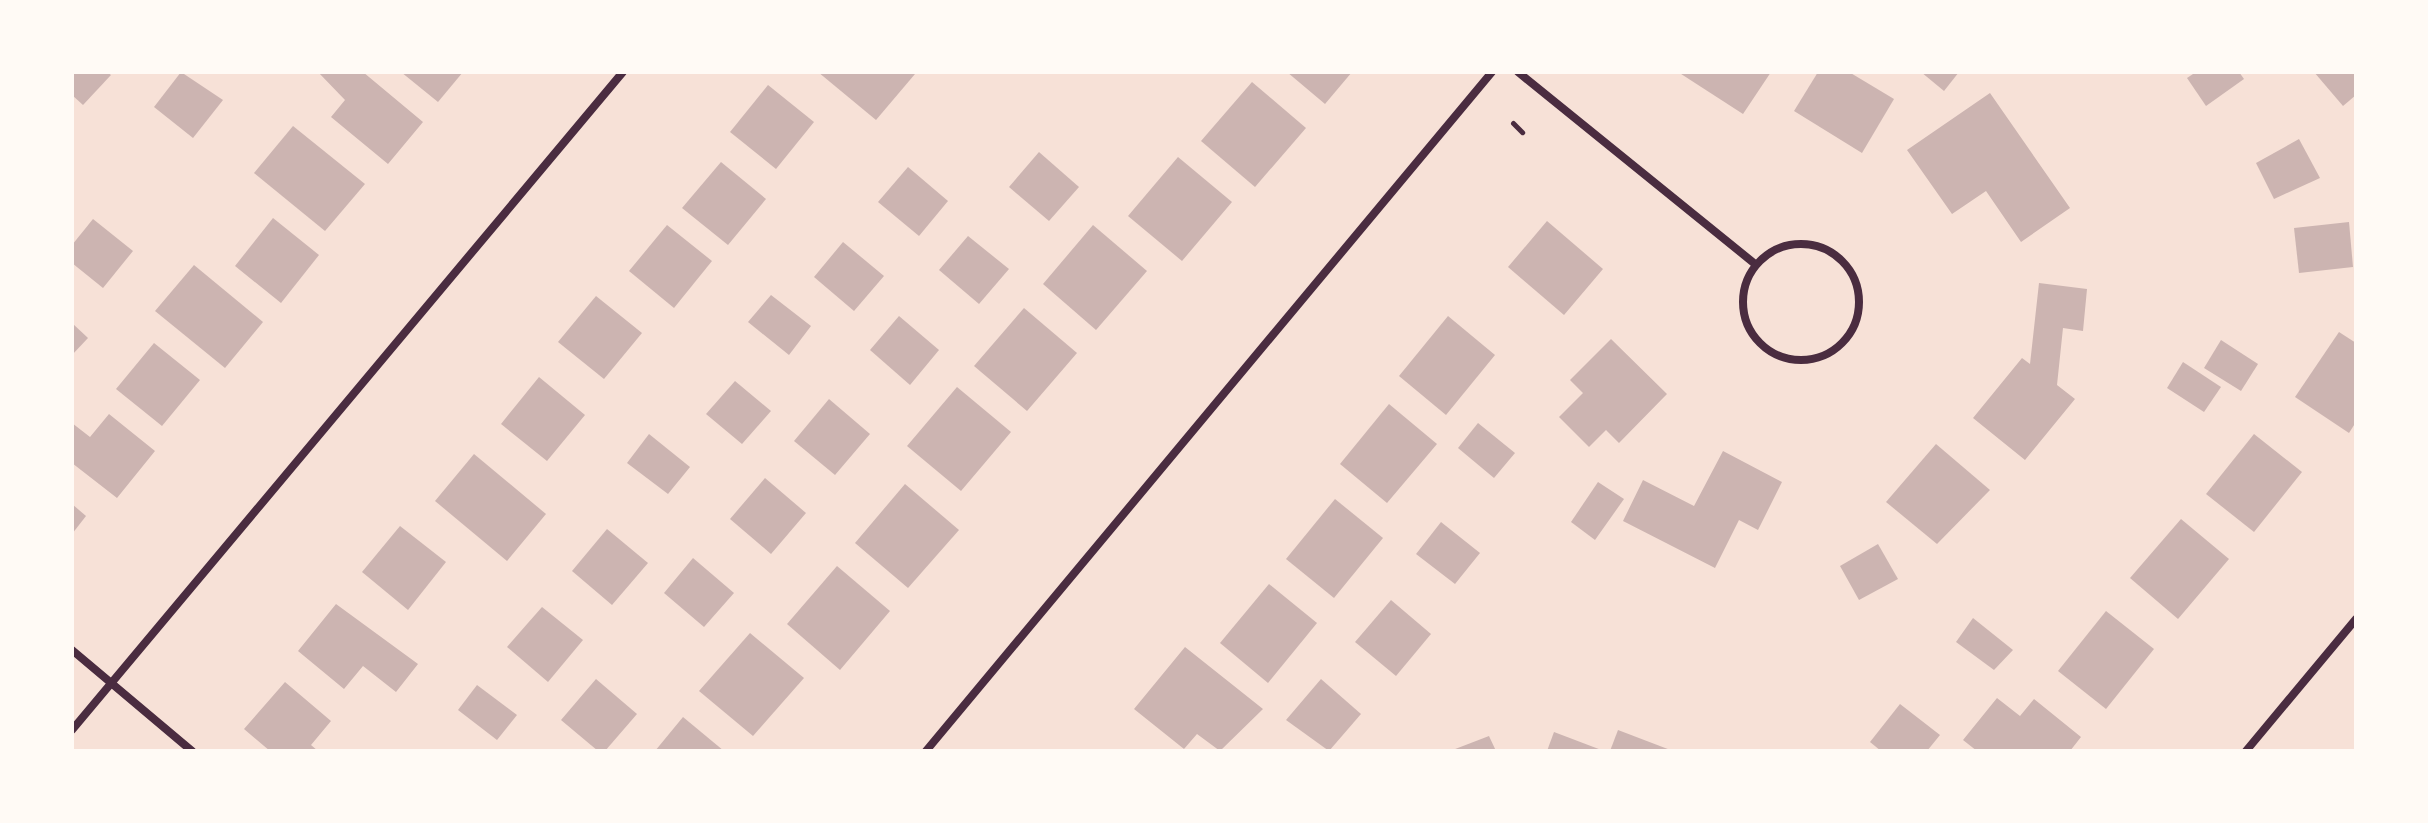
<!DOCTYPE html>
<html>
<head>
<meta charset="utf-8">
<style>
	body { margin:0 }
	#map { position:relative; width:2428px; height:823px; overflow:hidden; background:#f7e1d7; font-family:"Source Sans 3",sans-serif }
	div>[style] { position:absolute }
	.building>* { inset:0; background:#ccb4b1 }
	.path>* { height:5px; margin:-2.5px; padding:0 2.5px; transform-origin:2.5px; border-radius:2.5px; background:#4a2c40 }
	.minor>* { height:8px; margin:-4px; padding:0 4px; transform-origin:4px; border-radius:4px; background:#4a2c40 }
	.minor>.ring { margin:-4px; padding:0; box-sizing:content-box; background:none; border:8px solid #4a2c40; border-radius:50% }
	span { translate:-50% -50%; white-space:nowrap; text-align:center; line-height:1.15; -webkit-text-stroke:8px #fffaf5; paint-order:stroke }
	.frame { position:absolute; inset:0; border:74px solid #fffaf5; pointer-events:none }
</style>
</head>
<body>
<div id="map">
	<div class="building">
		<i style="clip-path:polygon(72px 72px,107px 72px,111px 75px,83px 105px,72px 95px)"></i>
		<i style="clip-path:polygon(181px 72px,223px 100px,193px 138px,154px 107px)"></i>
		<i style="clip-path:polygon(318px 72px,363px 72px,423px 122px,388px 164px,331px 117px,345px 100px)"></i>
		<i style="clip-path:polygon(401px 72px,463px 72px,438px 102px)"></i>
		<i style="clip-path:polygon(818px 72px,912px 72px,915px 74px,876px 120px)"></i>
		<i style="clip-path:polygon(1287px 72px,1352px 72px,1325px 104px)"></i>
		<i style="clip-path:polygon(1678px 72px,1771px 72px,1743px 114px)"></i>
		<i style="clip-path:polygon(1818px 72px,1849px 72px,1894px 99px,1862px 153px,1794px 111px)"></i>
		<i style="clip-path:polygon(1921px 72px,1959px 72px,1944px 91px)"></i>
		<i style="clip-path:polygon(2196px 72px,2239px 72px,2244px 79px,2206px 106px,2187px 78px)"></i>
		<i style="clip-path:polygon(2314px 72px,2356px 72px,2356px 95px,2343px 106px)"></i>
		<i style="clip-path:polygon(1252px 82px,1306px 128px,1255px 187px,1201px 141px)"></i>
		<i style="clip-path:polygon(768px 85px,814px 122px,776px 169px,730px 132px)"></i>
		<i style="clip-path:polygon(1990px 93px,2070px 208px,2021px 242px,1986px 191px,1952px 214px,1907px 150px)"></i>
		<i style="clip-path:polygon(293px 126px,365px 184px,325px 231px,254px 173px)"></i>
		<i style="clip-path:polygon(2299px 139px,2320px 178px,2274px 199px,2256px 163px)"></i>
		<i style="clip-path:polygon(1039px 152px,1079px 187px,1049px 221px,1009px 187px)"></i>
		<i style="clip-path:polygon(1178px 157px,1232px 202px,1182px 261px,1128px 216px)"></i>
		<i style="clip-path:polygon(721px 162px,766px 199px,728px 245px,682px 208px)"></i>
		<i style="clip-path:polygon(908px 167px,948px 201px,919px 236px,878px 202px)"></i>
		<i style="clip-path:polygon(273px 218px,319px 255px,281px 303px,235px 266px)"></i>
		<i style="clip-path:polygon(93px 219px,133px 251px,103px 288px,72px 263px,72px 245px)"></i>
		<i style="clip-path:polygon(1547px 221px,1603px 269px,1564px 315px,1508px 267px)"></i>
		<i style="clip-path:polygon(2349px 222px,2353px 267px,2299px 273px,2294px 228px)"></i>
		<i style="clip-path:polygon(667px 225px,712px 261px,674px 308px,629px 271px)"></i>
		<i style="clip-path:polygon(1093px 225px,1147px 271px,1096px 330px,1043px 284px)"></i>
		<i style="clip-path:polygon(968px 236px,1009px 269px,979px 304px,939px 270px)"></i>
		<i style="clip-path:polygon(843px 242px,884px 276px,854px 311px,814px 277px)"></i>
		<i style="clip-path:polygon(194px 265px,263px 322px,225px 368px,155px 311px)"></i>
		<i style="clip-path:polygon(2039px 283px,2087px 289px,2083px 331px,2063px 328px,2057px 385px,2075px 399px,2025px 460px,1973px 418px,2022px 358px,2030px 364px)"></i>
		<i style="clip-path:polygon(771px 295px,811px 326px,789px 355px,748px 322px)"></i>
		<i style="clip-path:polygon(596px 296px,642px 333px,604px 379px,558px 342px)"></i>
		<i style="clip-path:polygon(1024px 308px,1077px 353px,1027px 411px,974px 366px)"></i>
		<i style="clip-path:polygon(899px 316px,939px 350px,910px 385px,870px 350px)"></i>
		<i style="clip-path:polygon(1448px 316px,1495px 355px,1446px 415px,1399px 376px)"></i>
		<i style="clip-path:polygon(72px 323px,88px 338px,72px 355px)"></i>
		<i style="clip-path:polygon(2339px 332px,2356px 343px,2356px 422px,2349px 433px,2295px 397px)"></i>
		<i style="clip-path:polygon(1611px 339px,1667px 394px,1619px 443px,1606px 430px,1589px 447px,1559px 417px,1583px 393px,1570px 380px)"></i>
		<i style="clip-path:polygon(2221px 340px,2258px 364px,2241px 391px,2204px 368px)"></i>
		<i style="clip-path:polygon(154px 343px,200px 380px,162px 426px,116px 389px)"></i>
		<i style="clip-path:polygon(2183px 362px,2221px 387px,2204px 412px,2167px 388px)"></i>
		<i style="clip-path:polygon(539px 377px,585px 415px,547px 461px,501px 424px)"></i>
		<i style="clip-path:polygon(735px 381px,771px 411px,742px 444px,706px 414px)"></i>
		<i style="clip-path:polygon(957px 387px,1011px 432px,961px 491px,907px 446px)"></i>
		<i style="clip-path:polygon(829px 399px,870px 434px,835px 475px,794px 441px)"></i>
		<i style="clip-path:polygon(1389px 404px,1437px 444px,1387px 503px,1340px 464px)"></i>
		<i style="clip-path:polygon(109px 414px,155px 451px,117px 498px,72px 463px,72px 423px,90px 437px)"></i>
		<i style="clip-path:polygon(1478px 423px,1515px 453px,1494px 478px,1458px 448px)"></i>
		<i style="clip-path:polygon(649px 434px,690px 467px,668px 494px,627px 463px)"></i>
		<i style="clip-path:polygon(2254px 434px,2302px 472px,2254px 532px,2206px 494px)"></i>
		<i style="clip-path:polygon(1936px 444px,1990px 490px,1937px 544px,1886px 502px)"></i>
		<i style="clip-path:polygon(1723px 451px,1782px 482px,1758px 530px,1739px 520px,1715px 568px,1623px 521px,1643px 480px,1694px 506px)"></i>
		<i style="clip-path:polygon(474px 454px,546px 514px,507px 561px,435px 501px)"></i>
		<i style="clip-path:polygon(765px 478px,806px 513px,771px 554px,730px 519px)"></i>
		<i style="clip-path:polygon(1598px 482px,1624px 499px,1595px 540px,1571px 522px)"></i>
		<i style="clip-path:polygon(905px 484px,959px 530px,908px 588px,855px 543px)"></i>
		<i style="clip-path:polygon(1335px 499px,1383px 538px,1334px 598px,1286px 559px)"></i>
		<i style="clip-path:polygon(72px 504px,86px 516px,72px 534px)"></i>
		<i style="clip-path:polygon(2181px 519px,2229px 559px,2178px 619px,2130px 578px)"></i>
		<i style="clip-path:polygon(1441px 522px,1480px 553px,1455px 584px,1416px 554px)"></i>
		<i style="clip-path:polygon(400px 526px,446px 562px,408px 610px,362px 572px)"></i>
		<i style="clip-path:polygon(607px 529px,648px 563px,612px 605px,572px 571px)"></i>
		<i style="clip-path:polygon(1878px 544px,1898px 579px,1859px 600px,1840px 566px)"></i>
		<i style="clip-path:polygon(693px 558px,734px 593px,704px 627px,664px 593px)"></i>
		<i style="clip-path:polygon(837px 566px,890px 611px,840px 670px,787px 624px)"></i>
		<i style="clip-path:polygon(1269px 584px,1317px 623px,1268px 683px,1220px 643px)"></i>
		<i style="clip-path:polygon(1391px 600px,1431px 634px,1396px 676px,1355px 642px)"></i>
		<i style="clip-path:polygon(336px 604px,418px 664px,396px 692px,363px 666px,344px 689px,298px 651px)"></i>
		<i style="clip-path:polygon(542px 607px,583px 640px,548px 682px,507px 647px)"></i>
		<i style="clip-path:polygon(2106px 611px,2154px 649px,2106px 709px,2058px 671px)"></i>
		<i style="clip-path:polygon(1973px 618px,2013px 650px,1994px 670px,1956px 642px)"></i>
		<i style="clip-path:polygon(750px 633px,804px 678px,753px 736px,699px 691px)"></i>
		<i style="clip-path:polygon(1185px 647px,1263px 709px,1220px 751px,1197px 734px,1184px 749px,1134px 709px)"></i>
		<i style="clip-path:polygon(596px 679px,637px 714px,605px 751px,598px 751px,561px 720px)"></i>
		<i style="clip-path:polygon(1321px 679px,1361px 714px,1329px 751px,1286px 720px)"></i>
		<i style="clip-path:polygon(285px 682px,331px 721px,311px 745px,318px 751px,270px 751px,244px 729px)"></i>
		<i style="clip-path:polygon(477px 685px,517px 715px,497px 740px,458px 710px)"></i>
		<i style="clip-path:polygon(1997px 698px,2020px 716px,2034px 699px,2081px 737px,2070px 751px,1977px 751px,1963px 740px)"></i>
		<i style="clip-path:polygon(1900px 704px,1940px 735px,1927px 751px,1881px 751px,1870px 742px)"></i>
		<i style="clip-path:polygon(683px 717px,724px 751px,655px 751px)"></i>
		<i style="clip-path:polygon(1618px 730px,1673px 751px,1610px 751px)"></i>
		<i style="clip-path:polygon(1554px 732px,1604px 751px,1547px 751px)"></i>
		<i style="clip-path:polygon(1489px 736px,1496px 751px,1450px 751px)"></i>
	</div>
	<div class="path">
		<i style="left:1513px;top:123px;width:13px;rotate:45deg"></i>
	</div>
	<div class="minor">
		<i style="left:1518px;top:72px;width:306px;rotate:39deg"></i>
		<i class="ring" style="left:1743px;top:244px;width:108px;height:108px"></i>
		<i style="left:72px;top:650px;width:157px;rotate:40.1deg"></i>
		<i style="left:72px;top:730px;width:858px;rotate:-50.06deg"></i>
		<i style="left:926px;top:751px;width:884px;rotate:-50.19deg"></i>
		<i style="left:2246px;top:751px;width:172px;rotate:-50.2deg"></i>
	</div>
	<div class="frame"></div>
</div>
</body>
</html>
